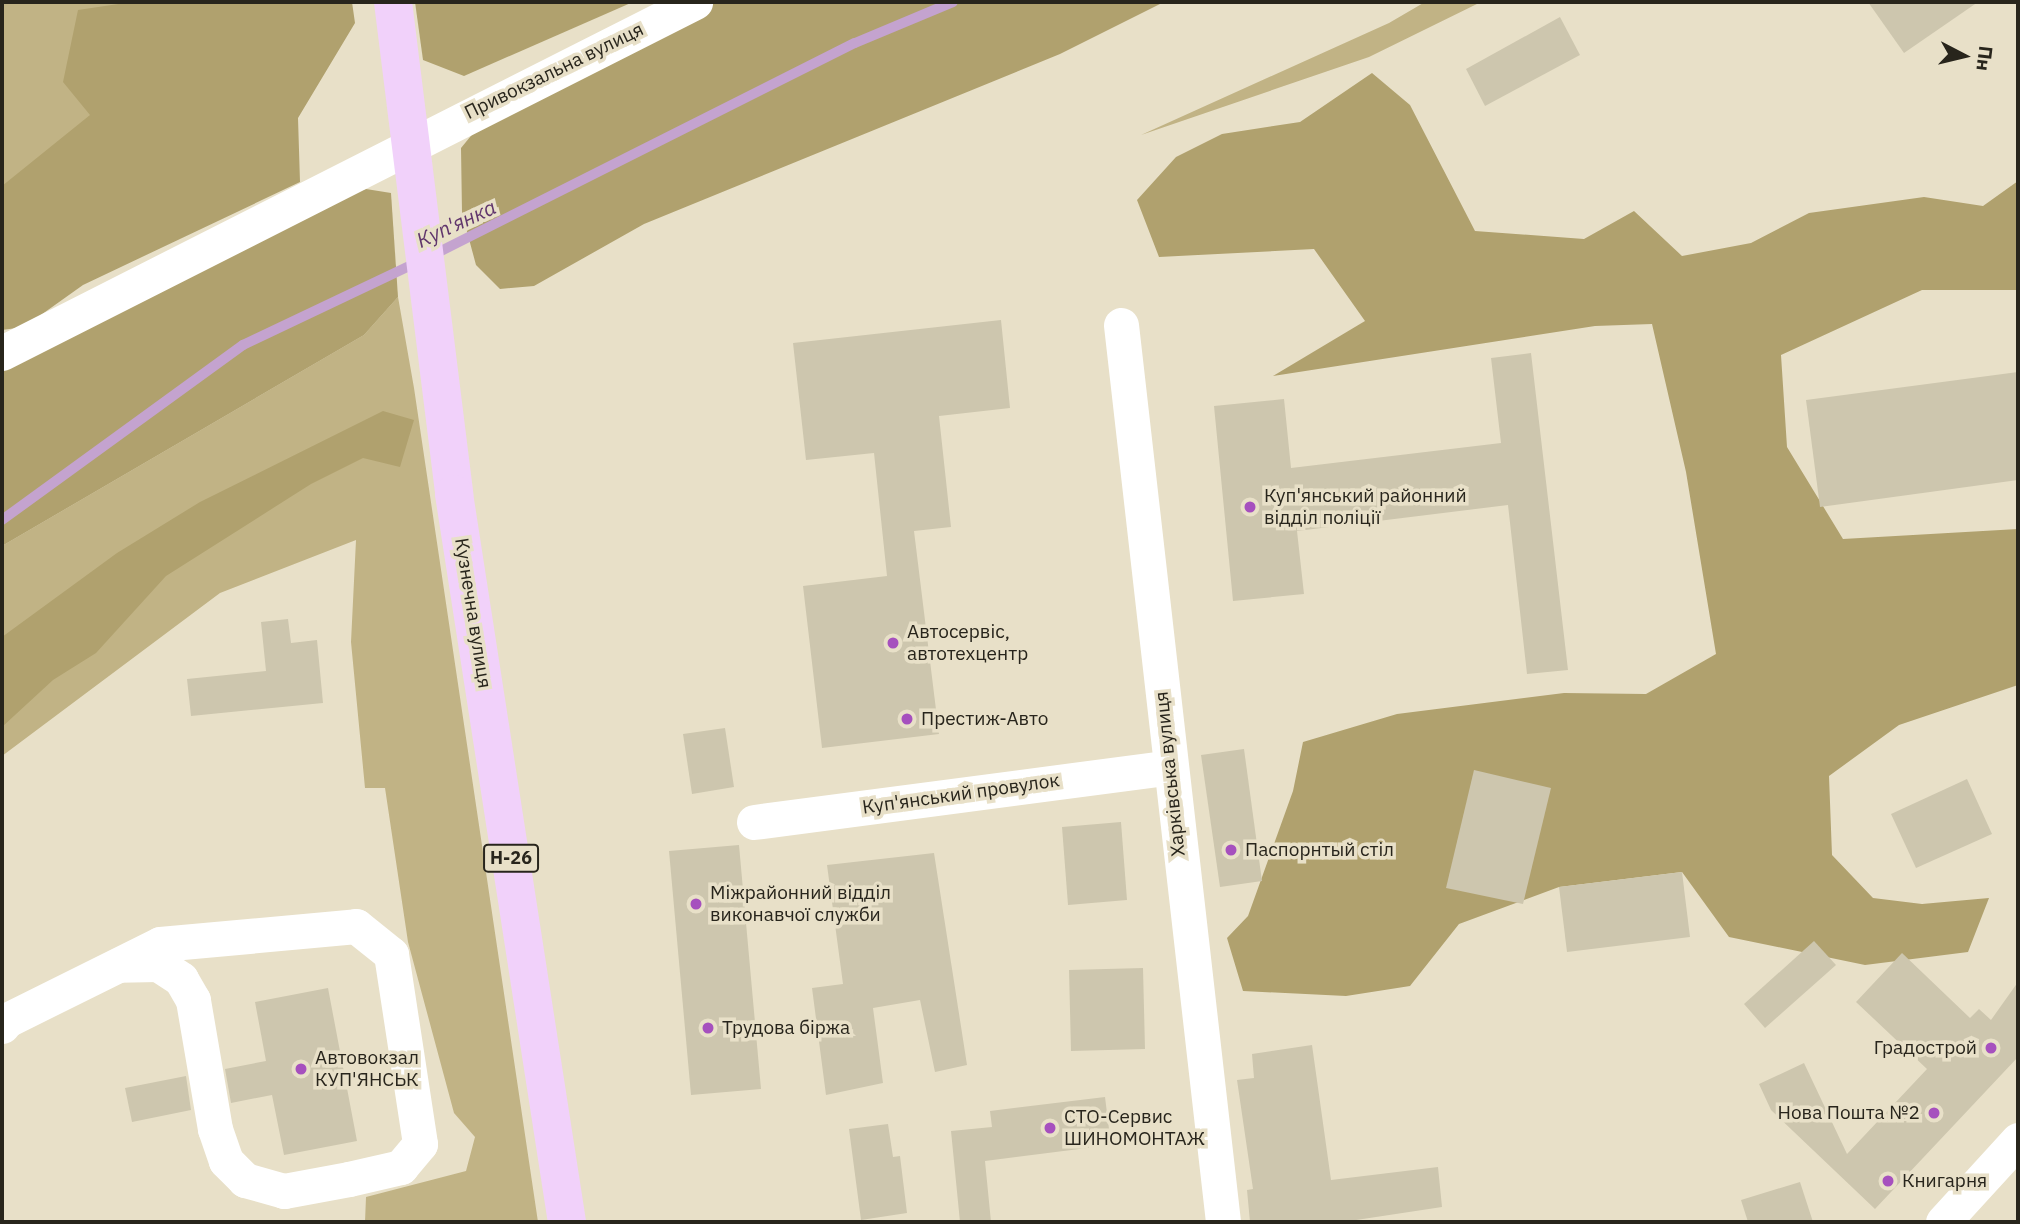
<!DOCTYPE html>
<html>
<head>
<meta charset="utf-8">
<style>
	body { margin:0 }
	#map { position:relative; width:2020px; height:1224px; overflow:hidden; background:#e8e0c8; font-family:"IBM Plex Sans",sans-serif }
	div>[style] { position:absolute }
	.green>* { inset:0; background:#c1b385 }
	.forest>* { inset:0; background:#b0a16e }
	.stream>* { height:10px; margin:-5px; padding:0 5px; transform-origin:5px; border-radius:5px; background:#c4a3cf }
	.building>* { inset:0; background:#cdc6ae }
	.minor>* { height:35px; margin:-17.5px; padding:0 17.5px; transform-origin:17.5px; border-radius:17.5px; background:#fff }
	.major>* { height:38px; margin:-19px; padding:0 19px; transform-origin:19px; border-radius:19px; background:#f1d1fa }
	.dots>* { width:19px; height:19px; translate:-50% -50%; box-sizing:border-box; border:4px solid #e8e0c8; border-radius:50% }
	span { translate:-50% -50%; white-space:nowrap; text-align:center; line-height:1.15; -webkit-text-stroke:7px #e8e0c8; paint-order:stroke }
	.shield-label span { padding:2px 5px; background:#e8e0c8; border:2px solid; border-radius:5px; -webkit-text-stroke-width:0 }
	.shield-label { font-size:18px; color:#28251c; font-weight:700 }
	.street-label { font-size:19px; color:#28251c }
	.poi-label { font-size:19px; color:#28251c }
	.left { translate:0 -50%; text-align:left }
	.right { translate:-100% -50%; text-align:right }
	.water-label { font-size:21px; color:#60356c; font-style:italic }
	.frame { position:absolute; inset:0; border:4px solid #28251c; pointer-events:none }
	.north { position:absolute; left:1929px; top:21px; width:70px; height:70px; -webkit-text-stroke:5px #e8e0c8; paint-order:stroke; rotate:97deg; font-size:19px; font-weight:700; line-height:28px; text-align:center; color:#28251c }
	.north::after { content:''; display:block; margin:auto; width:24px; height:32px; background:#28251c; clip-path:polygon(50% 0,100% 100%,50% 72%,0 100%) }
</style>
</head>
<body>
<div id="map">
	<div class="green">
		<i style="clip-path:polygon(2px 2px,227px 2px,2px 238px)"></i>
		<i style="clip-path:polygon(1425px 2px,1481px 2px,1369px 57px,1141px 135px,1389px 23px)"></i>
		<i style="clip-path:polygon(398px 297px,414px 388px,538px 1222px,365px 1222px,366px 1197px,466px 1171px,475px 1137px,454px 1113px,408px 942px,385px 788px,365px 788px,351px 642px,356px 540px,220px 593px,2px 756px,2px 546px,364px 335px)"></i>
	</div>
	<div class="forest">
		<i style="clip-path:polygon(132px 2px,352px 2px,355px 23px,298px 118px,300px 182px,83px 285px,24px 327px,2px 330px,2px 186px,90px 115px,63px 82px,78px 10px)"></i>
		<i style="clip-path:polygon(415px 2px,633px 2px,464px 76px,423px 60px)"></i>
		<i style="clip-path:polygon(712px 2px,1164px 2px,1060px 54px,644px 224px,534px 286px,500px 289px,476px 265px,462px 213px,461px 148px,493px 109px)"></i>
		<i style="clip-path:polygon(1372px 73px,1410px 105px,1475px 231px,1584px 239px,1634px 211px,1682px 256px,1751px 243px,1809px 213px,1924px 197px,1983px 206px,2018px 181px,2018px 290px,1922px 290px,1781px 355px,1787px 447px,1843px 539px,2018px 529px,2018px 685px,1899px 725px,1829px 776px,1832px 855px,1873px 898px,1922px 904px,1989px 898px,1968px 952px,1865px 965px,1729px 937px,1682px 872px,1559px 887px,1459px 924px,1410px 986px,1346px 996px,1243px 991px,1227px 938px,1248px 916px,1293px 791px,1303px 742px,1397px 714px,1564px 693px,1646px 694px,1716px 654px,1686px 472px,1652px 324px,1595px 326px,1273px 376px,1365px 321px,1314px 249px,1159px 257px,1137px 200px,1176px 157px,1222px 134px,1300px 122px)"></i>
		<i style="clip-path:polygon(366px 189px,391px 193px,398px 297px,364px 335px,2px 546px,2px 365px,329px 197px)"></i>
		<i style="clip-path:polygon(383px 411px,414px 420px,400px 467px,363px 458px,311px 484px,166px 576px,96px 653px,53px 680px,2px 727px,2px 637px,117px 553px,200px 502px)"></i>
	</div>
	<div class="stream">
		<i style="left:431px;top:256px;width:474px;rotate:-26.7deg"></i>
		<i style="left:855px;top:43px;width:106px;rotate:-22.7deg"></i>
		<i style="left:2px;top:520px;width:298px;rotate:-36deg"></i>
		<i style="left:243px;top:345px;width:194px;rotate:-25.4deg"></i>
	</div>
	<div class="building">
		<i style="clip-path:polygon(1868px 2px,1978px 2px,1904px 53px)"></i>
		<i style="clip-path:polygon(1560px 17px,1580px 55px,1485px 106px,1466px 69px)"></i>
		<i style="clip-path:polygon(1001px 320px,1010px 408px,939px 416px,951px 527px,914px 531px,939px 734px,822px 748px,803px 586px,887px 576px,874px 453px,806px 460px,793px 343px)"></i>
		<i style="clip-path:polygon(1531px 353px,1568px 670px,1527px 674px,1508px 505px,1297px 531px,1304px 594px,1233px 601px,1214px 406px,1284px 399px,1291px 468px,1501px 443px,1491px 358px)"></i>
		<i style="clip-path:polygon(2018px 372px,2018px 480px,1820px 507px,1806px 400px)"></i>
		<i style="clip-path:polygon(288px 619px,291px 643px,317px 640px,323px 703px,191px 716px,187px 679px,266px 671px,261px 622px)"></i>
		<i style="clip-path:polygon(725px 728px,734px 787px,692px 794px,683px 734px)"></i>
		<i style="clip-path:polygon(1244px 749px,1262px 881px,1220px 887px,1201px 755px)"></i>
		<i style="clip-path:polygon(1474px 770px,1551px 788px,1523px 904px,1446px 888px)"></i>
		<i style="clip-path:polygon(1967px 779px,1992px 834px,1916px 868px,1891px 814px)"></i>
		<i style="clip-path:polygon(1121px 822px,1127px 900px,1068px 905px,1062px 827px)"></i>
		<i style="clip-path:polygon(739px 845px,761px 1089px,691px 1095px,669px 851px)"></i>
		<i style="clip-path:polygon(934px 853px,967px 1065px,935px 1072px,920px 1000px,873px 1008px,883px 1083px,826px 1095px,812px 988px,843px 984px,827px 865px)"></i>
		<i style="clip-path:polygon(1682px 872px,1690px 937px,1567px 952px,1559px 887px)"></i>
		<i style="clip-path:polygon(1814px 941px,1836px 965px,1765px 1028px,1744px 1004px)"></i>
		<i style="clip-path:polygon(1902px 953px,1970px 1018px,1979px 1009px,1991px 1020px,2018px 982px,2018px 1057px,1875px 1209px,1771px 1110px,1759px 1084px,1804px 1063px,1847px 1154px,1927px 1069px,1856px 1002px)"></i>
		<i style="clip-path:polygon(1143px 968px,1145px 1049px,1071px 1051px,1069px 970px)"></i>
		<i style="clip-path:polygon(328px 988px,357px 1141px,284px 1155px,272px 1095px,231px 1103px,225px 1069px,266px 1061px,255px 1002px)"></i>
		<i style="clip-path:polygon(1312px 1045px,1331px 1180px,1438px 1167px,1442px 1207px,1343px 1222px,1250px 1222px,1247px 1190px,1253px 1189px,1237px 1080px,1254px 1078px,1252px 1054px)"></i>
		<i style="clip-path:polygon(186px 1076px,191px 1110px,132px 1122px,125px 1088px)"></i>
		<i style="clip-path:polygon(1105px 1097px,1111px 1145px,985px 1161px,991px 1222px,960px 1222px,951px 1131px,992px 1127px,990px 1111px)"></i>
		<i style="clip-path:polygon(888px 1124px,893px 1157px,900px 1156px,907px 1213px,861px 1220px,849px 1129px)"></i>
		<i style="clip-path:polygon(1800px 1182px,1813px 1222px,1748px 1222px,1741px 1200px)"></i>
	</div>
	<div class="minor">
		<i style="left:1121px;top:325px;width:903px;rotate:83.51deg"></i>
		<i style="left:2px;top:353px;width:777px;rotate:-26.86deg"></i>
		<i style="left:754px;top:822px;width:419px;rotate:-7.5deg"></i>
		<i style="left:2px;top:1026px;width:8px;rotate:-50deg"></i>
		<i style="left:7px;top:1020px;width:171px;rotate:-26.4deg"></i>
		<i style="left:160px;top:944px;width:197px;rotate:-5.2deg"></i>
		<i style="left:356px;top:926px;width:45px;rotate:38.7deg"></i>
		<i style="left:391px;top:954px;width:192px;rotate:81.3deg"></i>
		<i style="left:420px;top:1144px;width:30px;rotate:130deg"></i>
		<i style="left:401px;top:1167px;width:53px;rotate:167deg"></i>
		<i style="left:349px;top:1179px;width:66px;rotate:169.5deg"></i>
		<i style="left:284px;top:1191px;width:41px;rotate:-164.2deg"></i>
		<i style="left:245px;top:1180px;width:27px;rotate:-135deg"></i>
		<i style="left:226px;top:1161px;width:34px;rotate:-109deg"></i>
		<i style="left:215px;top:1129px;width:131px;rotate:-99.7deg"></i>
		<i style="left:193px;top:1000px;width:24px;rotate:-120deg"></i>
		<i style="left:181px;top:979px;width:27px;rotate:-147deg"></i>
		<i style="left:158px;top:964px;width:39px;rotate:179deg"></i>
		<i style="left:1943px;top:1222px;width:111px;rotate:-47.6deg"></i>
	</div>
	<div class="major">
		<i style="left:393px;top:2px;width:496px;rotate:82.9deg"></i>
		<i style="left:454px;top:494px;width:737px;rotate:81.18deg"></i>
	</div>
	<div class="dots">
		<i style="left:1250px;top:507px;background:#a650be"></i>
		<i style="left:893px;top:643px;background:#a650be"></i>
		<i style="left:907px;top:719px;background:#a650be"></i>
		<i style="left:1231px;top:850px;background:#a650be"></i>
		<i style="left:696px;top:904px;background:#a650be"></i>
		<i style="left:708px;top:1028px;background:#a650be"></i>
		<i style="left:1991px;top:1048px;background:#a650be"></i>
		<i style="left:301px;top:1069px;background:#a650be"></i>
		<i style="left:1934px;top:1113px;background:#a650be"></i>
		<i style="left:1050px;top:1128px;background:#a650be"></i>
		<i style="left:1888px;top:1181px;background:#a650be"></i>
	</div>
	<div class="shield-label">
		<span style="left:511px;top:858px">Н-26</span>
	</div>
	<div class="street-label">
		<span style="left:554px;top:71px;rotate:-26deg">Привокзальна вулиця</span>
		<span style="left:473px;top:613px;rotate:81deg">Кузнечна вулиця</span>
		<span style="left:1170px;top:774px;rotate:-96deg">Харківська вулиця</span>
		<span style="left:961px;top:794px;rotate:-8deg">Куп'янський провулок</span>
	</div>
	<div class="poi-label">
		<span class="left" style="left:1264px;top:507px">Куп'янський районний<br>відділ поліції</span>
		<span class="left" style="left:907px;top:643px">Автосервіс,<br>автотехцентр</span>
		<span class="left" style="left:921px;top:719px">Престиж-Авто</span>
		<span class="left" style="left:1245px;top:850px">Паспорнтый стіл</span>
		<span class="left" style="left:710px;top:904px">Міжрайонний відділ<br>виконавчої служби</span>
		<span class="left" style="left:722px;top:1028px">Трудова біржа</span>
		<span class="right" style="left:1977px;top:1048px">Градострой</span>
		<span class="left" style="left:315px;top:1069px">Автовокзал<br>КУП'ЯНСЬК</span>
		<span class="right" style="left:1920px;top:1113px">Нова Пошта №2</span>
		<span class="left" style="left:1064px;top:1128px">СТО-Сервис<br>ШИНОМОНТАЖ</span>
		<span class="left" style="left:1902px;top:1181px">Книгарня</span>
	</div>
	<div class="water-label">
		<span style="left:456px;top:223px;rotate:-25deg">Куп'янка</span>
	</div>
	<div class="frame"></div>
	<div class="north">Пн</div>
</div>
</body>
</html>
